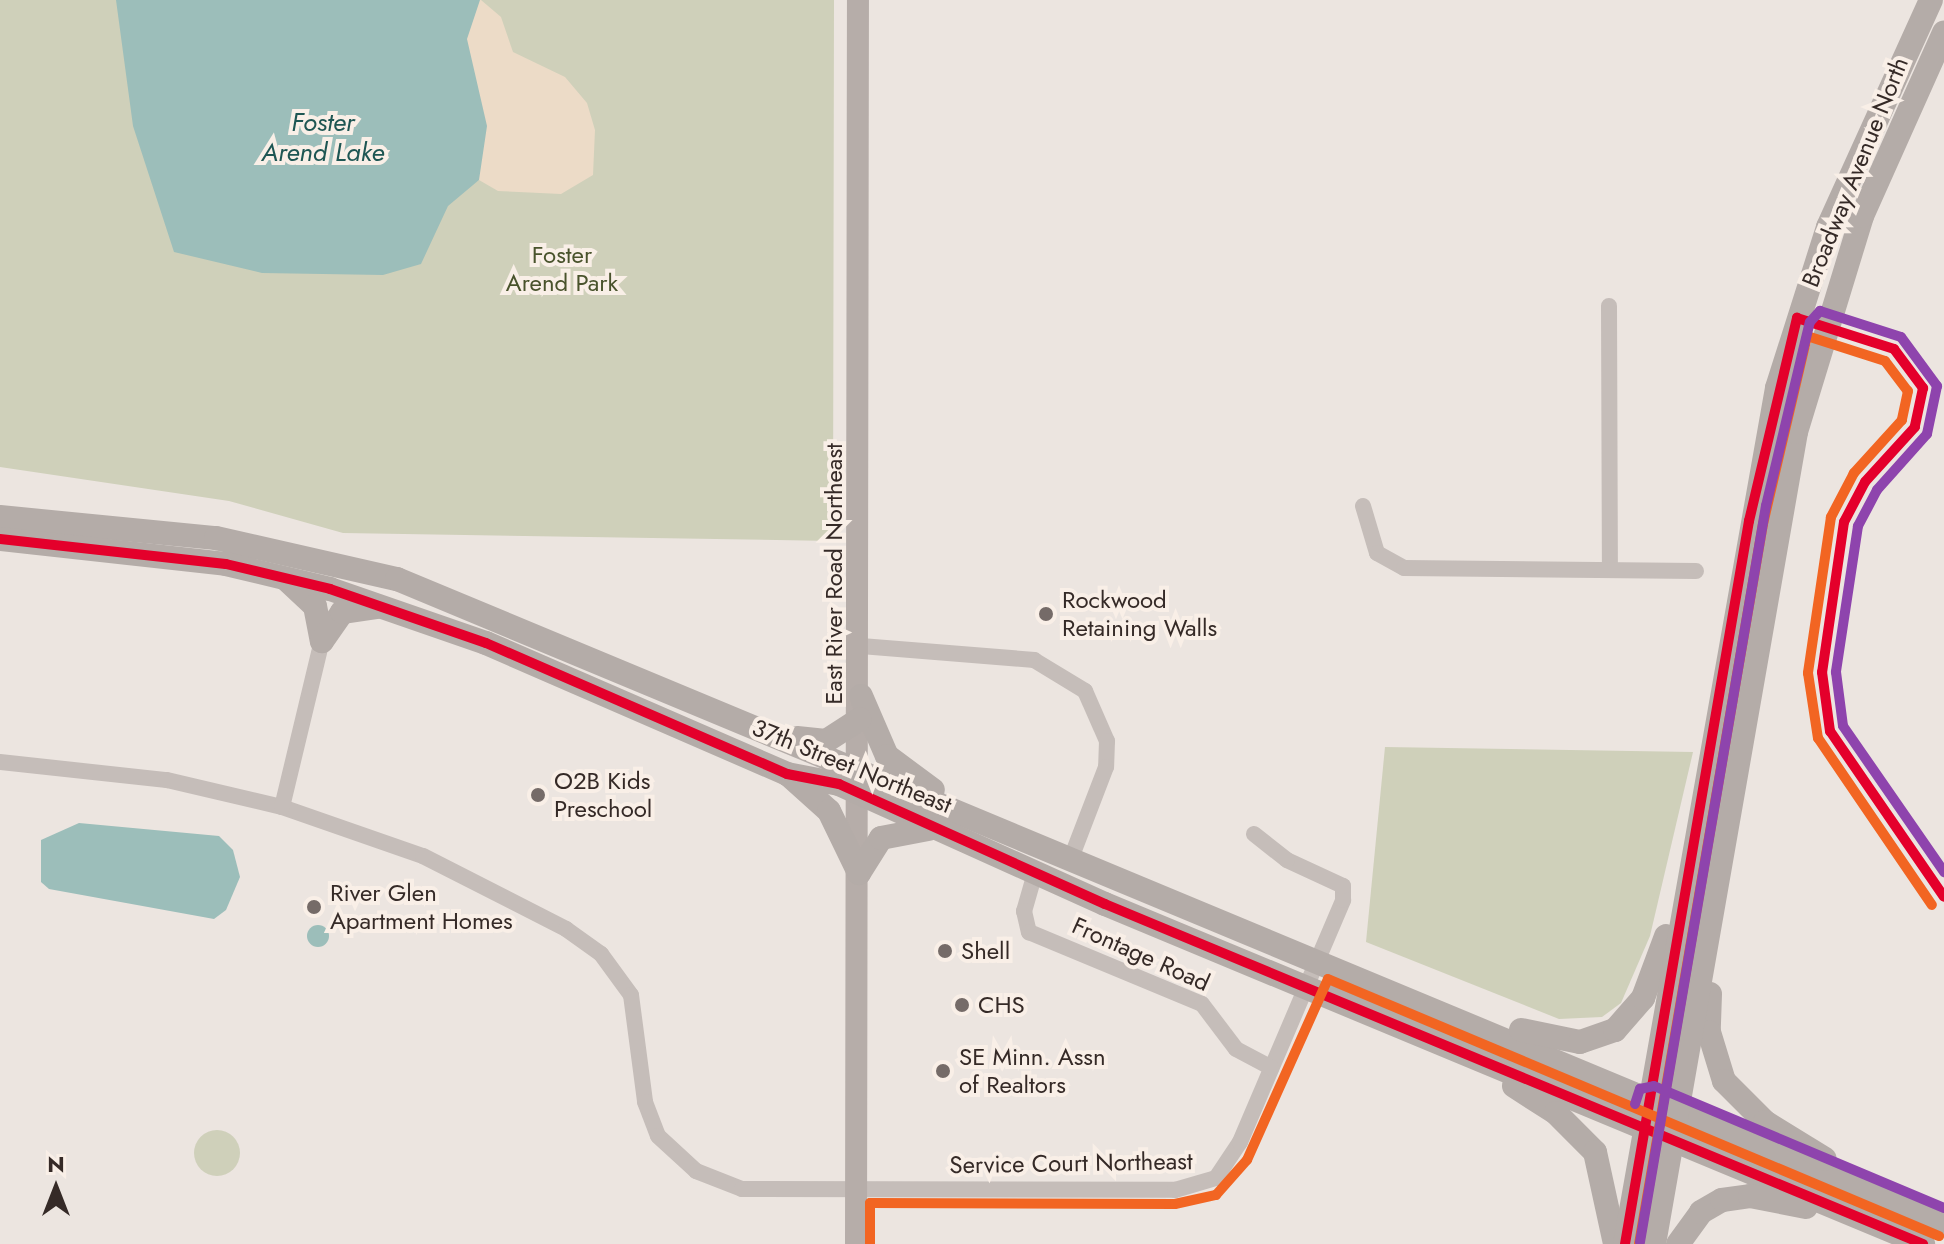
<!DOCTYPE html>
<html>
<head>
<meta charset="utf-8">
<style>
	body { margin:0 }
	#map { position:relative; width:1944px; height:1244px; overflow:hidden; background:#ece5e0; font-family:Jost,sans-serif }
	div>[style] { position:absolute }
	.green>* { inset:0; background:#cfd0ba }
	.round { border-radius:50% }
	.sand>* { inset:0; background:#ecdbc7 }
	.water>* { inset:0; background:#9cbeba }
	.street>* { height:16px; margin:-8px; padding:0 8px; transform-origin:8px; border-radius:8px; background:#c5bdb9 }
	.secondary>* { height:22px; margin:-11px; padding:0 11px; transform-origin:11px; border-radius:11px; background:#b6ada9 }
	.primary>* { height:24px; margin:-12px; padding:0 12px; transform-origin:12px; border-radius:12px; background:#b4aca8 }
	.bus-1>* { height:10px; margin:-5px; padding:0 5px; transform-origin:5px; border-radius:5px; background:#e4002b }
	.bus-2>* { height:10px; margin:-5px; padding:0 5px; transform-origin:5px; border-radius:5px; background:#f26522 }
	.bus-3>* { height:10px; margin:-5px; padding:0 5px; transform-origin:5px; border-radius:5px; background:#8e44ad }
	.dots>* { width:22px; height:22px; translate:-50% -50%; box-sizing:border-box; border:4px solid #f9efe7; border-radius:50% }
	span { translate:-50% -50%; white-space:nowrap; text-align:center; line-height:1.15; -webkit-text-stroke:8px #f9efe7; paint-order:stroke }
	.street-label { font-size:24px; color:#352a27 }
	.park-label { font-size:24px; color:#49532c }
	.poi-label { font-size:24px; color:#352a27 }
	.left { translate:0 -50%; text-align:left }
	.water-label { font-size:26px; color:#1e5653; font-style:italic }
	.north { position:absolute; left:16px; top:1148px; width:80px; height:80px; -webkit-text-stroke:6px #f9efe7; paint-order:stroke; rotate:0deg; font-size:22px; font-weight:700; line-height:32px; text-align:center; color:#352a27 }
	.north::after { content:''; display:block; margin:auto; width:28px; height:36px; background:#352a27; clip-path:polygon(50% 0,100% 100%,50% 72%,0 100%) }
</style>
</head>
<body>
<div id="map">
	<div class="green">
		<i style="clip-path:polygon(0 0,834px 0,833px 541px,343px 533px,229px 501px,0 467px)"></i>
		<i style="clip-path:polygon(1385px 747px,1693px 752px,1650px 936px,1621px 1003px,1602px 1017px,1559px 1019px,1366px 942px)"></i>
		<i class="round" style="left:194px;top:1130px;width:46px;height:46px"></i>
	</div>
	<div class="sand">
		<i style="clip-path:polygon(414px 0,481px 0,501px 17px,513px 52px,565px 77px,587px 103px,595px 130px,593px 175px,561px 194px,498px 191px,479px 180px,465px 190px)"></i>
	</div>
	<div class="water">
		<i style="clip-path:polygon(116px 0,480px 0,467px 39px,487px 126px,479px 180px,448px 206px,421px 264px,383px 275px,262px 273px,174px 252px,133px 126px)"></i>
		<i style="clip-path:polygon(79px 823px,219px 836px,233px 850px,240px 877px,226px 910px,214px 919px,49px 889px,41px 882px,41px 840px)"></i>
		<i class="round" style="left:307px;top:925px;width:22px;height:22px"></i>
	</div>
	<div class="street">
		<i style="left:1609px;top:306px;width:264px;rotate:89.8deg"></i>
		<i style="left:1363px;top:506px;width:49px;rotate:73.4deg"></i>
		<i style="left:1377px;top:553px;width:31px;rotate:29deg"></i>
		<i style="left:1404px;top:568px;width:292px;rotate:0.6deg"></i>
		<i style="left:861px;top:646px;width:174px;rotate:4.6deg"></i>
		<i style="left:1034px;top:660px;width:60px;rotate:31.3deg"></i>
		<i style="left:1085px;top:691px;width:55px;rotate:66.3deg"></i>
		<i style="left:1107px;top:741px;width:26px;rotate:92deg"></i>
		<i style="left:1106px;top:767px;width:97px;rotate:111deg"></i>
		<i style="left:0;top:762px;width:168px;rotate:6.2deg"></i>
		<i style="left:167px;top:780px;width:118px;rotate:13.2deg"></i>
		<i style="left:282px;top:807px;width:149px;rotate:19.2deg"></i>
		<i style="left:423px;top:856px;width:161px;rotate:27deg"></i>
		<i style="left:566px;top:929px;width:43px;rotate:35.5deg"></i>
		<i style="left:601px;top:954px;width:51px;rotate:53.8deg"></i>
		<i style="left:631px;top:995px;width:108px;rotate:82.5deg"></i>
		<i style="left:645px;top:1102px;width:36px;rotate:69deg"></i>
		<i style="left:658px;top:1136px;width:52px;rotate:42.6deg"></i>
		<i style="left:696px;top:1171px;width:49px;rotate:21.4deg"></i>
		<i style="left:742px;top:1189px;width:433px;rotate:0.1deg"></i>
		<i style="left:1175px;top:1190px;width:43px;rotate:-16.3deg"></i>
		<i style="left:1216px;top:1178px;width:43px;rotate:-56.3deg"></i>
		<i style="left:1240px;top:1142px;width:263px;rotate:-66.9deg"></i>
		<i style="left:1343px;top:900px;width:14px;rotate:-90deg"></i>
		<i style="left:1343px;top:886px;width:62px;rotate:-155.1deg"></i>
		<i style="left:1287px;top:860px;width:42px;rotate:-141.8deg"></i>
		<i style="left:282px;top:807px;width:171px;rotate:-76.5deg"></i>
		<i style="left:1035px;top:873px;width:40px;rotate:106deg"></i>
		<i style="left:1024px;top:911px;width:22px;rotate:77deg"></i>
		<i style="left:1029px;top:932px;width:187px;rotate:22.6deg"></i>
		<i style="left:1202px;top:1004px;width:56px;rotate:52.9deg"></i>
		<i style="left:1236px;top:1049px;width:40px;rotate:28deg"></i>
	</div>
	<div class="secondary">
		<i style="left:856px;top:1244px;width:1244px;rotate:-89.91deg"></i>
	</div>
	<div class="primary">
		<i style="left:0;top:517px;width:217px;rotate:5.6deg"></i>
		<i style="left:216px;top:538px;width:186px;rotate:12.8deg"></i>
		<i style="left:397px;top:579px;width:1676px;rotate:22.6deg"></i>
		<i style="left:0;top:539px;width:227px;rotate:6.3deg"></i>
		<i style="left:226px;top:564px;width:107px;rotate:13.5deg"></i>
		<i style="left:330px;top:589px;width:165px;rotate:19.1deg"></i>
		<i style="left:486px;top:643px;width:328px;rotate:23.5deg"></i>
		<i style="left:787px;top:774px;width:53px;rotate:10.9deg"></i>
		<i style="left:839px;top:784px;width:292px;rotate:24.3deg"></i>
		<i style="left:1105px;top:904px;width:886px;rotate:22.57deg"></i>
		<i style="left:287px;top:580px;width:38px;rotate:43deg"></i>
		<i style="left:315px;top:606px;width:36px;rotate:79deg"></i>
		<i style="left:322px;top:641px;width:35px;rotate:-55deg"></i>
		<i style="left:342px;top:612px;width:36px;rotate:-8deg"></i>
		<i style="left:861px;top:696px;width:65px;rotate:66.6deg"></i>
		<i style="left:887px;top:756px;width:57px;rotate:36.5deg"></i>
		<i style="left:797px;top:738px;width:29px;rotate:6deg"></i>
		<i style="left:826px;top:741px;width:40px;rotate:-32.9deg"></i>
		<i style="left:790px;top:776px;width:52px;rotate:41.9deg"></i>
		<i style="left:829px;top:811px;width:69px;rotate:64.2deg"></i>
		<i style="left:859px;top:873px;width:41px;rotate:-57.8deg"></i>
		<i style="left:881px;top:838px;width:48px;rotate:-10.8deg"></i>
		<i style="left:1710px;top:994px;width:38px;rotate:92deg"></i>
		<i style="left:1709px;top:1032px;width:51px;rotate:73deg"></i>
		<i style="left:1724px;top:1081px;width:58px;rotate:45deg"></i>
		<i style="left:1765px;top:1122px;width:70px;rotate:31.7deg"></i>
		<i style="left:1521px;top:1030px;width:60px;rotate:11.5deg"></i>
		<i style="left:1580px;top:1042px;width:37px;rotate:-19deg"></i>
		<i style="left:1615px;top:1030px;width:43px;rotate:-48.8deg"></i>
		<i style="left:1643px;top:998px;width:66px;rotate:-69.6deg"></i>
		<i style="left:1514px;top:1086px;width:50px;rotate:32.7deg"></i>
		<i style="left:1556px;top:1113px;width:55px;rotate:45deg"></i>
		<i style="left:1595px;top:1152px;width:94px;rotate:77.7deg"></i>
		<i style="left:1625px;top:1244px;width:869px;rotate:-79.93deg"></i>
		<i style="left:1777px;top:388px;width:169px;rotate:-72.4deg"></i>
		<i style="left:1828px;top:227px;width:249px;rotate:-65.6deg"></i>
		<i style="left:1654px;top:1244px;width:824px;rotate:-80.08deg"></i>
		<i style="left:1796px;top:432px;width:226px;rotate:-73deg"></i>
		<i style="left:1862px;top:216px;width:201px;rotate:-65.9deg"></i>
		<i style="left:1678px;top:1244px;width:39px;rotate:-54deg"></i>
		<i style="left:1701px;top:1212px;width:24px;rotate:-30deg"></i>
		<i style="left:1722px;top:1200px;width:28px;rotate:-8deg"></i>
		<i style="left:1750px;top:1196px;width:57px;rotate:11.1deg"></i>
	</div>
	<div class="bus-1">
		<i style="left:0;top:539px;width:227px;rotate:6.3deg"></i>
		<i style="left:226px;top:564px;width:107px;rotate:13.5deg"></i>
		<i style="left:330px;top:589px;width:165px;rotate:19.1deg"></i>
		<i style="left:486px;top:643px;width:328px;rotate:23.5deg"></i>
		<i style="left:787px;top:774px;width:53px;rotate:10.9deg"></i>
		<i style="left:839px;top:784px;width:292px;rotate:24.3deg"></i>
		<i style="left:1105px;top:904px;width:886px;rotate:22.57deg"></i>
		<i style="left:1625px;top:1244px;width:734px;rotate:-80.27deg"></i>
		<i style="left:1749px;top:521px;width:209px;rotate:-76.7deg"></i>
		<i style="left:1797px;top:318px;width:102px;rotate:17.7deg"></i>
		<i style="left:1894px;top:349px;width:49px;rotate:53.4deg"></i>
		<i style="left:1923px;top:388px;width:40px;rotate:102deg"></i>
		<i style="left:1915px;top:427px;width:74px;rotate:132.3deg"></i>
		<i style="left:1865px;top:482px;width:45px;rotate:117.7deg"></i>
		<i style="left:1844px;top:522px;width:152px;rotate:98.3deg"></i>
		<i style="left:1822px;top:672px;width:60px;rotate:82.3deg"></i>
		<i style="left:1830px;top:731px;width:201px;rotate:55.5deg"></i>
	</div>
	<div class="bus-2">
		<i style="left:870px;top:1244px;width:41px;rotate:-90deg"></i>
		<i style="left:870px;top:1203px;width:305px;rotate:0.2deg"></i>
		<i style="left:1175px;top:1204px;width:42px;rotate:-12.4deg"></i>
		<i style="left:1216px;top:1195px;width:47px;rotate:-48.5deg"></i>
		<i style="left:1247px;top:1160px;width:198px;rotate:-65.9deg"></i>
		<i style="left:1328px;top:979px;width:663px;rotate:22.81deg"></i>
		<i style="left:1639px;top:1244px;width:731px;rotate:-80.23deg"></i>
		<i style="left:1763px;top:524px;width:193px;rotate:-76.8deg"></i>
		<i style="left:1807px;top:336px;width:82px;rotate:17.8deg"></i>
		<i style="left:1885px;top:361px;width:38px;rotate:53deg"></i>
		<i style="left:1908px;top:391px;width:30px;rotate:102deg"></i>
		<i style="left:1902px;top:420px;width:72px;rotate:132.2deg"></i>
		<i style="left:1854px;top:473px;width:50px;rotate:117.6deg"></i>
		<i style="left:1831px;top:517px;width:158px;rotate:98.4deg"></i>
		<i style="left:1808px;top:673px;width:66px;rotate:81.3deg"></i>
		<i style="left:1818px;top:738px;width:202px;rotate:55.7deg"></i>
	</div>
	<div class="bus-3">
		<i style="left:1635px;top:1104px;width:16px;rotate:-72deg"></i>
		<i style="left:1640px;top:1089px;width:14px;rotate:-12deg"></i>
		<i style="left:1654px;top:1086px;width:315px;rotate:22.8deg"></i>
		<i style="left:1640px;top:1242px;width:747px;rotate:-80.29deg"></i>
		<i style="left:1766px;top:506px;width:189px;rotate:-76.6deg"></i>
		<i style="left:1810px;top:322px;width:15px;rotate:-48deg"></i>
		<i style="left:1820px;top:311px;width:85px;rotate:17.8deg"></i>
		<i style="left:1901px;top:337px;width:61px;rotate:53.7deg"></i>
		<i style="left:1937px;top:386px;width:49px;rotate:101.8deg"></i>
		<i style="left:1927px;top:434px;width:75px;rotate:131.8deg"></i>
		<i style="left:1877px;top:490px;width:41px;rotate:117.8deg"></i>
		<i style="left:1858px;top:526px;width:148px;rotate:98.6deg"></i>
		<i style="left:1836px;top:672px;width:54px;rotate:82.6deg"></i>
		<i style="left:1843px;top:726px;width:178px;rotate:55.3deg"></i>
	</div>
	<div class="dots">
		<i style="left:1046px;top:614px;background:#756b68"></i>
		<i style="left:538px;top:795px;background:#756b68"></i>
		<i style="left:314px;top:907px;background:#756b68"></i>
		<i style="left:945px;top:951px;background:#756b68"></i>
		<i style="left:962px;top:1005px;background:#756b68"></i>
		<i style="left:943px;top:1071px;background:#756b68"></i>
	</div>
	<div class="street-label">
		<span style="left:1855px;top:172px;rotate:-68deg">Broadway Avenue North</span>
		<span style="left:834px;top:574px;rotate:-90deg">East River Road Northeast</span>
		<span style="left:852px;top:766px;rotate:22deg">37th Street Northeast</span>
		<span style="left:1141px;top:954px;rotate:24deg">Frontage Road</span>
		<span style="left:1071px;top:1163px;rotate:-1deg">Service Court Northeast</span>
	</div>
	<div class="park-label">
		<span style="left:562px;top:269px">Foster<br>Arend Park</span>
	</div>
	<div class="poi-label">
		<span class="left" style="left:1062px;top:614px">Rockwood<br>Retaining Walls</span>
		<span class="left" style="left:554px;top:795px">O2B Kids<br>Preschool</span>
		<span class="left" style="left:330px;top:907px">River Glen<br>Apartment Homes</span>
		<span class="left" style="left:961px;top:951px">Shell</span>
		<span class="left" style="left:978px;top:1005px">CHS</span>
		<span class="left" style="left:959px;top:1071px">SE Minn. Assn<br>of Realtors</span>
	</div>
	<div class="water-label">
		<span style="left:323px;top:138px">Foster<br>Arend Lake</span>
	</div>
	<div class="north">N</div>
</div>
</body>
</html>
